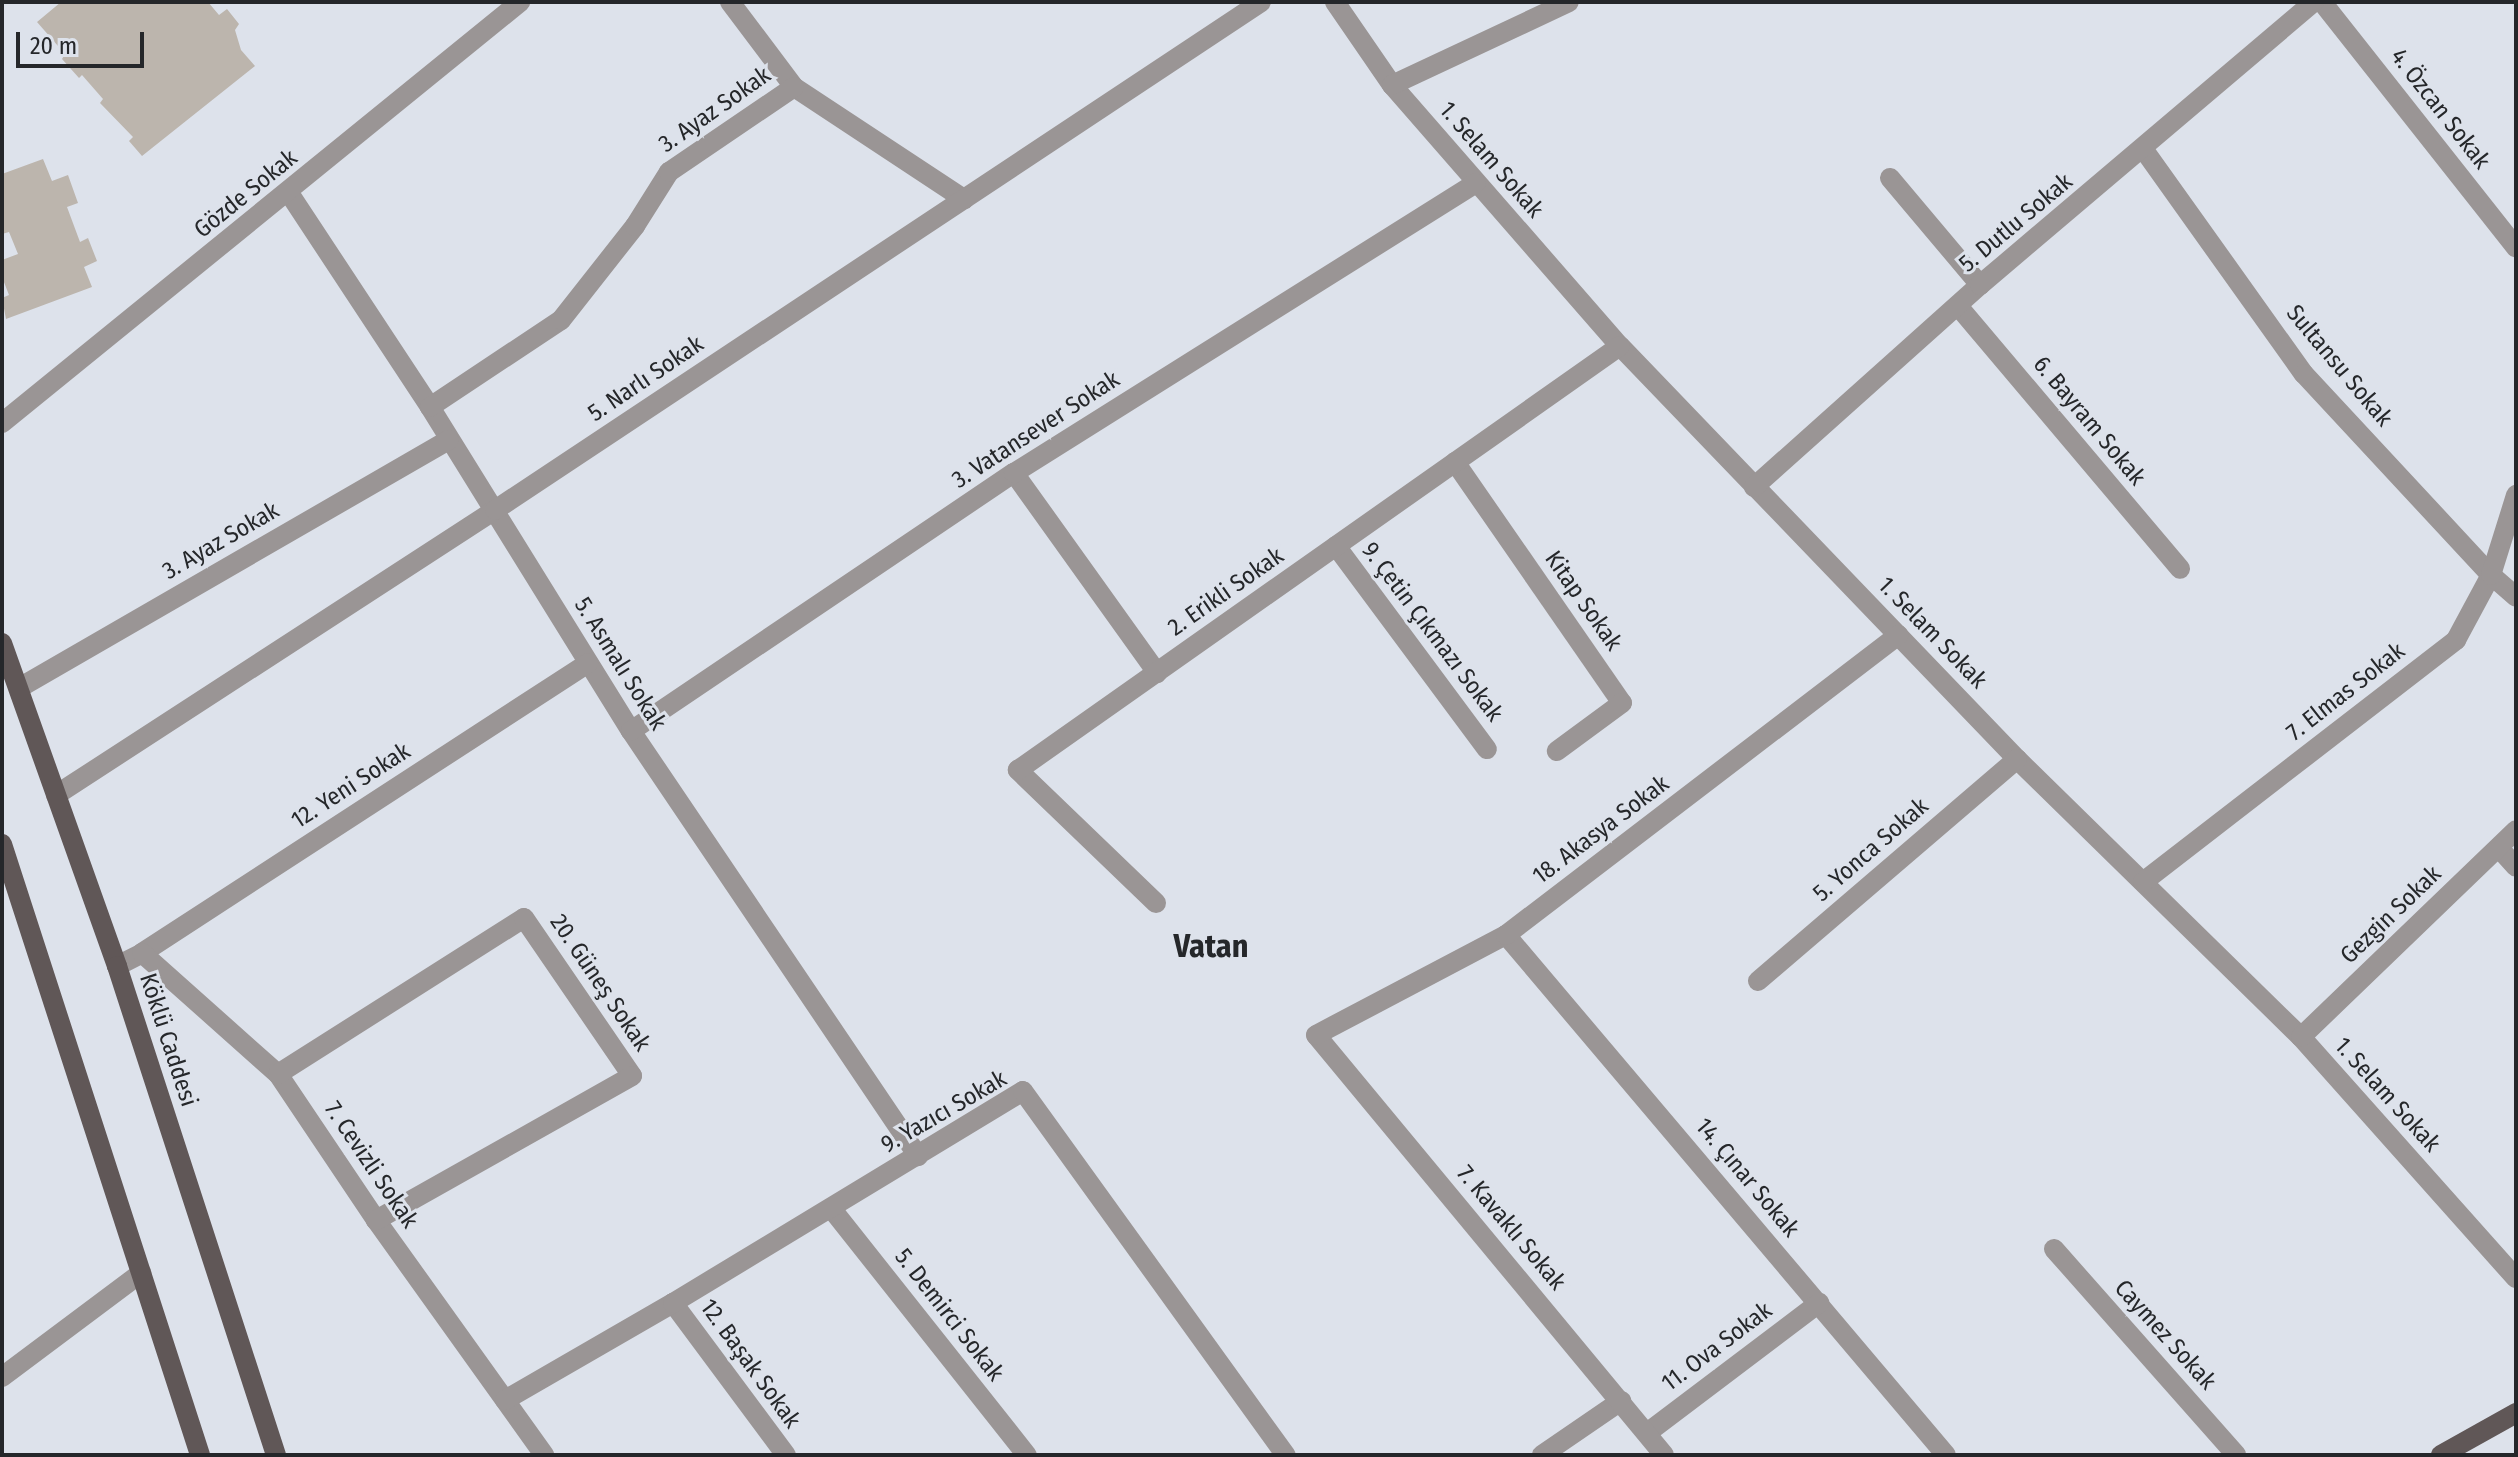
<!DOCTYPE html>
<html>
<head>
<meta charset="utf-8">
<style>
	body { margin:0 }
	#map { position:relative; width:2518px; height:1457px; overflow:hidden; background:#dde2eb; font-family:"Fira Sans Condensed",sans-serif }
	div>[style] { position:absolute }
	.building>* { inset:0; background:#bcb5ad }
	.minor>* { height:20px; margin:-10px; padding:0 10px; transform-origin:10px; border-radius:10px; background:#9a9595 }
	.major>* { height:20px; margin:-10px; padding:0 10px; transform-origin:10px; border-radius:10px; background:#605757 }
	span { translate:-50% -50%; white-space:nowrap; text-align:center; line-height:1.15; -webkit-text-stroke:6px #dde2eb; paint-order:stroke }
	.street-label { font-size:24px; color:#25272a }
	.district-label { font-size:32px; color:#25272a; font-weight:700 }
	.frame { position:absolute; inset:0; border:4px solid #25272a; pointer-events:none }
	.scale { position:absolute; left:16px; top:32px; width:128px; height:36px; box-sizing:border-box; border:4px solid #25272a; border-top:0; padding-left:10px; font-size:24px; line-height:28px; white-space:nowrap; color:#25272a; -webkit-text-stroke:6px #dde2eb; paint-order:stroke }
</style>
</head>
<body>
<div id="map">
	<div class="building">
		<i style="clip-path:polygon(61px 2px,208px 2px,219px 15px,227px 9px,239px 24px,235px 30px,241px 50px,255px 66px,142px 156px,129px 141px,133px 137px,100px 103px,103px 99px,82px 75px,79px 78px,62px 59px,65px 54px,37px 22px)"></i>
		<i style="clip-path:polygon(43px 159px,52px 181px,68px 175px,78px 203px,67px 207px,80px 242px,88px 238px,97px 261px,84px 267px,92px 287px,6px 319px,2px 298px,9px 295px,2px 277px,2px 260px,18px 254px,9px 232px,2px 234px,2px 174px)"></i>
	</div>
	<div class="minor">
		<i style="left:730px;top:2px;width:106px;rotate:53deg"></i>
		<i style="left:794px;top:87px;width:204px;rotate:33.4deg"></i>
		<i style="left:1335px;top:2px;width:101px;rotate:55.5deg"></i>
		<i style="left:1392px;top:85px;width:347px;rotate:48.9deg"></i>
		<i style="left:1620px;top:346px;width:573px;rotate:46.13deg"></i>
		<i style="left:2017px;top:759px;width:397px;rotate:44.4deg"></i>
		<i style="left:2301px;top:1037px;width:323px;rotate:48.3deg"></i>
		<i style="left:2322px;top:2px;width:313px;rotate:51.7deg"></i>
		<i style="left:1392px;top:85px;width:195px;rotate:-25.1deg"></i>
		<i style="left:2144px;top:150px;width:275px;rotate:54.5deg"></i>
		<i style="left:2304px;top:374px;width:275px;rotate:47.1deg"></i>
		<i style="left:2491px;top:575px;width:33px;rotate:41deg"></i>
		<i style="left:1890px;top:178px;width:140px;rotate:49.9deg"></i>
		<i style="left:289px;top:193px;width:256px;rotate:56.6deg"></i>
		<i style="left:430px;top:407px;width:381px;rotate:58.2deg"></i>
		<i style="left:631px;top:731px;width:513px;rotate:55.97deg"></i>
		<i style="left:1958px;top:306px;width:344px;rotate:49.8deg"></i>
		<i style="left:430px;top:407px;width:157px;rotate:-33.6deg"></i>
		<i style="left:561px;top:320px;width:120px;rotate:-51.8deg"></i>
		<i style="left:635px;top:226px;width:64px;rotate:-57.8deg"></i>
		<i style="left:669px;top:172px;width:151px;rotate:-34.2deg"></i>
		<i style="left:2px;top:423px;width:668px;rotate:-39.1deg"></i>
		<i style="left:1455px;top:462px;width:293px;rotate:55.3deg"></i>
		<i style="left:1622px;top:703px;width:81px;rotate:143.6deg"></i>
		<i style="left:1014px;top:473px;width:246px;rotate:54.4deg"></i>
		<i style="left:1754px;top:487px;width:303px;rotate:-41.8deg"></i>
		<i style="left:1980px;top:285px;width:438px;rotate:-40.3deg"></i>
		<i style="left:1336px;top:546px;width:253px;rotate:53.4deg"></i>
		<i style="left:19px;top:688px;width:496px;rotate:-30deg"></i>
		<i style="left:631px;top:731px;width:462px;rotate:-34deg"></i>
		<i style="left:1014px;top:473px;width:545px;rotate:-32.12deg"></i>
		<i style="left:56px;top:795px;width:523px;rotate:-32.99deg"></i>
		<i style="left:495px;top:510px;width:919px;rotate:-33.55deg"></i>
		<i style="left:2499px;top:848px;width:25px;rotate:48deg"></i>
		<i style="left:2143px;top:882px;width:396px;rotate:-37.7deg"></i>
		<i style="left:2456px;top:640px;width:74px;rotate:-61.7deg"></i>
		<i style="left:2491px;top:575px;width:84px;rotate:-72.6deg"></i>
		<i style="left:1156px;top:903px;width:192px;rotate:-136.1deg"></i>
		<i style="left:1018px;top:770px;width:736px;rotate:-35.16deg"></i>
		<i style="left:1506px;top:935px;width:681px;rotate:49.76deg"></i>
		<i style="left:142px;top:953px;width:532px;rotate:-33.03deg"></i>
		<i style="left:117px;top:966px;width:28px;rotate:-27deg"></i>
		<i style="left:142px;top:953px;width:182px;rotate:41.7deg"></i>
		<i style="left:278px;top:1074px;width:176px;rotate:56.1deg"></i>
		<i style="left:376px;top:1220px;width:289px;rotate:54.4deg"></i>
		<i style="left:1758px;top:981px;width:341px;rotate:-40.6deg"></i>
		<i style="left:2301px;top:1037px;width:298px;rotate:-43.9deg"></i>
		<i style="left:278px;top:1074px;width:291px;rotate:-32.4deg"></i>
		<i style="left:524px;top:918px;width:191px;rotate:55.6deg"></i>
		<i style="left:632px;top:1076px;width:294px;rotate:150.6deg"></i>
		<i style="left:831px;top:1208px;width:315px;rotate:51.6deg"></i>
		<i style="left:2054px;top:1249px;width:275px;rotate:48.5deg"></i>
		<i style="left:673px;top:1303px;width:189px;rotate:53.4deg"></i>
		<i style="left:2px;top:1377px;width:174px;rotate:-36.8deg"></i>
		<i style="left:505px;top:1400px;width:194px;rotate:-30deg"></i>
		<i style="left:673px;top:1303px;width:409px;rotate:-31.2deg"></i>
		<i style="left:1023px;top:1091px;width:449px;rotate:54.2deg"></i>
		<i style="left:1647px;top:1433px;width:216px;rotate:-37.1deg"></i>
		<i style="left:1542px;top:1455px;width:96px;rotate:-34.4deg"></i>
		<i style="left:1664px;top:1455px;width:545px;rotate:-129.64deg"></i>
		<i style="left:1316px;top:1035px;width:215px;rotate:-27.8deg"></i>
		<i style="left:1506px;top:935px;width:494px;rotate:-37.4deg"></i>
	</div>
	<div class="major">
		<i style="left:2px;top:643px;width:343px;rotate:70.4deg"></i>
		<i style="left:117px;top:966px;width:514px;rotate:71.99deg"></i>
		<i style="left:2px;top:844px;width:642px;rotate:72.04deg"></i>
		<i style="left:2441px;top:1455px;width:86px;rotate:-29.2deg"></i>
	</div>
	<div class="street-label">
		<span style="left:2440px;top:109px;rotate:52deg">4. Özcan Sokak</span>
		<span style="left:715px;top:110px;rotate:-35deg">3. Ayaz Sokak</span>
		<span style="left:1491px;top:160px;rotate:49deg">1. Selam Sokak</span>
		<span style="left:246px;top:194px;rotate:-39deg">Gözde Sokak</span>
		<span style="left:2016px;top:223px;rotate:-40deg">5. Dutlu Sokak</span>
		<span style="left:2339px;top:366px;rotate:50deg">Sultansu Sokak</span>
		<span style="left:646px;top:379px;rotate:-34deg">5. Narlı Sokak</span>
		<span style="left:2089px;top:421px;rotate:50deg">6. Bayram Sokak</span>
		<span style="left:1036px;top:430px;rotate:-33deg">3. Vatansever Sokak</span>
		<span style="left:221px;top:541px;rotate:-30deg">3. Ayaz Sokak</span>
		<span style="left:1226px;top:592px;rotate:-35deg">2. Erikli Sokak</span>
		<span style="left:1583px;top:601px;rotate:55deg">Kitap Sokak</span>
		<span style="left:1432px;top:632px;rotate:53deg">9. Çetin Çıkmazı Sokak</span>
		<span style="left:1932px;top:633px;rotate:46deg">1. Selam Sokak</span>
		<span style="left:620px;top:664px;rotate:58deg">5. Asmalı Sokak</span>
		<span style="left:2346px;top:692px;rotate:-38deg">7. Elmas Sokak</span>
		<span style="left:351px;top:786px;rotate:-33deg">12. Yeni Sokak</span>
		<span style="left:1601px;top:830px;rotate:-37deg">18. Akasya Sokak</span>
		<span style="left:1871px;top:850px;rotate:-41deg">5. Yonca Sokak</span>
		<span style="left:2391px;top:915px;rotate:-44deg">Gezgin Sokak</span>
		<span style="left:600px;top:983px;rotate:56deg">20. Güneş Sokak</span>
		<span style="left:168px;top:1040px;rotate:72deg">Köklü Caddesi</span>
		<span style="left:2387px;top:1095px;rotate:48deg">1. Selam Sokak</span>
		<span style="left:944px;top:1112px;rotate:-30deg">9. Yazıcı Sokak</span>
		<span style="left:371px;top:1165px;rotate:56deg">7. Cevizli Sokak</span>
		<span style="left:1747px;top:1178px;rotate:50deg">14. Çınar Sokak</span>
		<span style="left:1511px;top:1228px;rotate:50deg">7. Kavaklı Sokak</span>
		<span style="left:949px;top:1315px;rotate:52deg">5. Demirci Sokak</span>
		<span style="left:2165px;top:1335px;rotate:48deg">Caymez Sokak</span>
		<span style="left:1717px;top:1347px;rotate:-37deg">11. Ova Sokak</span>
		<span style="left:750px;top:1364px;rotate:54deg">12. Başak Sokak</span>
	</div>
	<div class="district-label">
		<span style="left:1211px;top:946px">Vatan</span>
	</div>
	<div class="frame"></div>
	<div class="scale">20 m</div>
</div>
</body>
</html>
